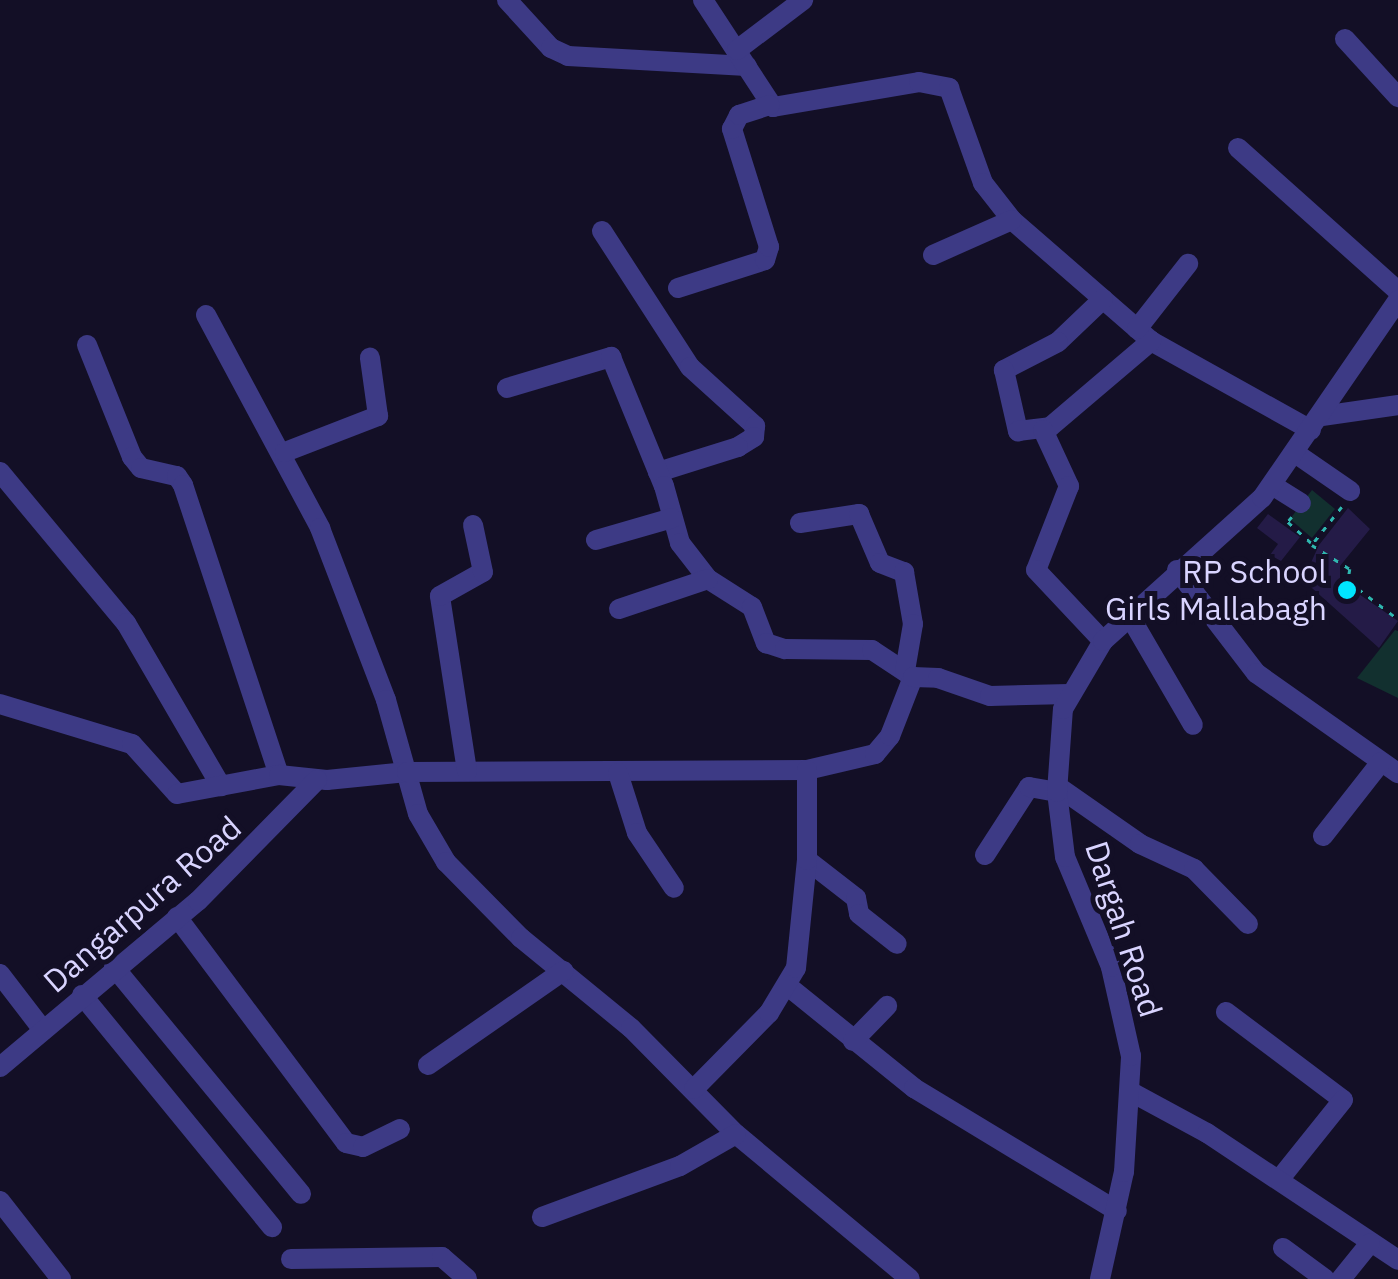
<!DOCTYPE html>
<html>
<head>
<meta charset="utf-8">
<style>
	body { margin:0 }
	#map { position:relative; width:1398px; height:1279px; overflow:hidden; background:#130f26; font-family:"IBM Plex Sans",sans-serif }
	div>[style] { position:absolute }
	.green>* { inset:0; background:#12302f }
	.building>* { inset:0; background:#241b47 }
	.path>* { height:2.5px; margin-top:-1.25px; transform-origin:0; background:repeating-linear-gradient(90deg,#2fb8b0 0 5px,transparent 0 13px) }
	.minor>* { height:20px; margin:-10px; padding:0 10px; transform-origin:10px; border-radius:10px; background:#3d3a85 }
	.dots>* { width:28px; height:28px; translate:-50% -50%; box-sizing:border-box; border:5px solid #130f26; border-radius:50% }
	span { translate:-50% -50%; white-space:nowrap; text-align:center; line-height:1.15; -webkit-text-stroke:10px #130f26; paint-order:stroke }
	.poi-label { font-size:32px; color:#d9d4ff }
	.right { translate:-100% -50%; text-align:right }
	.street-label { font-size:32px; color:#d9d4ff }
</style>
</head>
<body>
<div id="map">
	<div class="green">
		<i style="clip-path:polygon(1312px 490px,1335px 509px,1312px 538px,1290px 519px)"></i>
		<i style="clip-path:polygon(1395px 630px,1398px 631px,1398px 698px,1357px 678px)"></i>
	</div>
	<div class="building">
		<i style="clip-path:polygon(1348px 508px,1370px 529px,1340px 566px,1340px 581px,1398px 621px,1379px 648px,1303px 580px,1319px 545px)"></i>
		<i style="clip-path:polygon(1268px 514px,1300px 537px,1281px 561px,1270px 555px,1278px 544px,1257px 528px)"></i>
	</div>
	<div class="path">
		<i style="left:1342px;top:507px;width:48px;rotate:128.3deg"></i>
		<i style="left:1312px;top:545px;width:45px;rotate:32.3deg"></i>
		<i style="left:1350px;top:569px;width:12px;rotate:99deg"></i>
		<i style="left:1348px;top:581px;width:63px;rotate:37.2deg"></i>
		<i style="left:1292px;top:517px;width:6px;rotate:129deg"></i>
		<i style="left:1288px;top:522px;width:31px;rotate:42deg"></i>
	</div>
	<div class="minor">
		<i style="left:507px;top:0;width:65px;rotate:47.5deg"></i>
		<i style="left:551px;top:48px;width:19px;rotate:25deg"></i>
		<i style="left:568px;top:56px;width:179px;rotate:3.2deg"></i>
		<i style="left:703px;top:0;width:128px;rotate:56.8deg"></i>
		<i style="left:773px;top:107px;width:148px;rotate:-9.7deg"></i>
		<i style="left:919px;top:82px;width:31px;rotate:11deg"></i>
		<i style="left:949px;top:88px;width:101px;rotate:70.3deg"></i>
		<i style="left:983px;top:183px;width:47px;rotate:51.9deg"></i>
		<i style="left:1012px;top:220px;width:184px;rotate:41deg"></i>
		<i style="left:1151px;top:341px;width:183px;rotate:29.1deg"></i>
		<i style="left:1345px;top:39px;width:79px;rotate:47.6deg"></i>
		<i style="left:737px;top:50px;width:83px;rotate:-37.1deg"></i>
		<i style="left:1238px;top:148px;width:215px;rotate:41.8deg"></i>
		<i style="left:602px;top:231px;width:162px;rotate:57.1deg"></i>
		<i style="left:690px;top:367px;width:88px;rotate:42.2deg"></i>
		<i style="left:755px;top:426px;width:11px;rotate:95deg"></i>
		<i style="left:754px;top:437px;width:19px;rotate:148deg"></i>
		<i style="left:738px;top:447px;width:84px;rotate:162.6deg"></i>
		<i style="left:933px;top:255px;width:86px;rotate:-23.9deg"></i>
		<i style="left:678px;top:288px;width:91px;rotate:-17.8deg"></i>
		<i style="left:765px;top:260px;width:14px;rotate:-73deg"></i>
		<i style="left:769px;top:247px;width:124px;rotate:-107.4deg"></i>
		<i style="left:732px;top:129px;width:16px;rotate:-63deg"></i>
		<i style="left:739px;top:115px;width:32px;rotate:-18deg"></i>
		<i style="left:1103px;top:299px;width:62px;rotate:136.3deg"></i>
		<i style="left:1058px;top:342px;width:61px;rotate:152.6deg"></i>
		<i style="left:1004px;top:370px;width:63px;rotate:77.1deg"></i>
		<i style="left:1018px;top:431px;width:32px;rotate:-7deg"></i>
		<i style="left:1050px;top:427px;width:133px;rotate:-40.4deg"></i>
		<i style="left:206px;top:315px;width:242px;rotate:61.8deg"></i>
		<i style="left:320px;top:528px;width:184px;rotate:69deg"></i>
		<i style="left:386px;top:700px;width:118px;rotate:74.3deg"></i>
		<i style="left:418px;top:814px;width:56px;rotate:59.7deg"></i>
		<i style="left:446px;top:862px;width:107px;rotate:45.4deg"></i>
		<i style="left:521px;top:938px;width:142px;rotate:39.3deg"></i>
		<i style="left:631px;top:1028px;width:149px;rotate:45.3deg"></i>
		<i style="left:736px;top:1134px;width:226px;rotate:39.8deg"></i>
		<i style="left:1137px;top:329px;width:83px;rotate:-51.9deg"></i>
		<i style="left:87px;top:345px;width:121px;rotate:68.1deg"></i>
		<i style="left:132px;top:457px;width:14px;rotate:51deg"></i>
		<i style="left:141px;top:468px;width:37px;rotate:13deg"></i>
		<i style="left:177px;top:476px;width:11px;rotate:56deg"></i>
		<i style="left:183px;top:485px;width:305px;rotate:71.7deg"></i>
		<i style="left:507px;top:388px;width:109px;rotate:-16.6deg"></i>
		<i style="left:611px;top:357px;width:139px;rotate:67.7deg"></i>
		<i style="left:664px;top:486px;width:59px;rotate:74.3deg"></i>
		<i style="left:680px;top:543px;width:46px;rotate:52.1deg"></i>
		<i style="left:708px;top:579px;width:52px;rotate:32.5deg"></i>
		<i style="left:752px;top:607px;width:39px;rotate:69deg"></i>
		<i style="left:766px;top:643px;width:20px;rotate:18deg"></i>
		<i style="left:785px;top:649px;width:87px;rotate:0.7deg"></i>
		<i style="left:872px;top:650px;width:49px;rotate:33.4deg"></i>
		<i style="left:1322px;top:416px;width:77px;rotate:-8.2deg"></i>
		<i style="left:1043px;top:430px;width:62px;rotate:65.1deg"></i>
		<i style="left:1069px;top:486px;width:90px;rotate:111.4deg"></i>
		<i style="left:1036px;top:570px;width:98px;rotate:46.7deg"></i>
		<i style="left:285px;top:452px;width:100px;rotate:-21.2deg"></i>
		<i style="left:378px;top:416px;width:59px;rotate:-97.9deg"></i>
		<i style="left:1295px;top:453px;width:67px;rotate:34.6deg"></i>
		<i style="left:0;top:472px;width:197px;rotate:50.2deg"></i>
		<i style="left:126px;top:623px;width:189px;rotate:59.8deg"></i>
		<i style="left:1272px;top:485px;width:34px;rotate:32deg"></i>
		<i style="left:800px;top:523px;width:60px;rotate:-8.7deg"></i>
		<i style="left:859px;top:514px;width:53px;rotate:66.8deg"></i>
		<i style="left:880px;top:563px;width:26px;rotate:21deg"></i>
		<i style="left:904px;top:572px;width:53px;rotate:80.2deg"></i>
		<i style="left:913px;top:624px;width:48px;rotate:99.7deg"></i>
		<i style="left:596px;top:540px;width:79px;rotate:-16.1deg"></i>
		<i style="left:1177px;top:570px;width:130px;rotate:52.5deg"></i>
		<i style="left:1256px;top:673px;width:174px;rotate:35.2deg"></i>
		<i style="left:619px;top:609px;width:94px;rotate:-18.6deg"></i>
		<i style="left:1129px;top:615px;width:127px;rotate:59.8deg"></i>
		<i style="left:0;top:704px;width:138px;rotate:16.9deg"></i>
		<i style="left:132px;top:744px;width:67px;rotate:48deg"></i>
		<i style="left:177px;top:794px;width:104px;rotate:-10.6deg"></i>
		<i style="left:279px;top:775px;width:48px;rotate:5.9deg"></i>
		<i style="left:327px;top:780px;width:80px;rotate:-5.7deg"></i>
		<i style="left:407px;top:772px;width:400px;rotate:-0.3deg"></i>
		<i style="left:807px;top:770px;width:70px;rotate:-13.2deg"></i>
		<i style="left:875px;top:754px;width:23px;rotate:-50deg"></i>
		<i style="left:890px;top:736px;width:63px;rotate:-68.7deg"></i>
		<i style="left:913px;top:677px;width:25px;rotate:2deg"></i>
		<i style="left:938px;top:678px;width:55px;rotate:19.1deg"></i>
		<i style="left:990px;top:696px;width:79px;rotate:-1.5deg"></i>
		<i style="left:467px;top:771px;width:177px;rotate:-98.8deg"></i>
		<i style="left:440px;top:596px;width:49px;rotate:-29.2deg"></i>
		<i style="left:483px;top:572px;width:48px;rotate:-102deg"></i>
		<i style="left:618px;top:773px;width:63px;rotate:72.4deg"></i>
		<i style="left:637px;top:833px;width:66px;rotate:56.1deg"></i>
		<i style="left:1057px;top:786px;width:101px;rotate:34.9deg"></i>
		<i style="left:1140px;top:844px;width:60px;rotate:24.8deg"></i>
		<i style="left:1194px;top:869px;width:77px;rotate:45.5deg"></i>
		<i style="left:1323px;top:836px;width:94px;rotate:-51.9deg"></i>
		<i style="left:985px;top:855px;width:81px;rotate:-57.1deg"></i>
		<i style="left:1029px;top:787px;width:28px;rotate:10deg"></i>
		<i style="left:807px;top:860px;width:62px;rotate:37.8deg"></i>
		<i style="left:856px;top:898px;width:16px;rotate:79deg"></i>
		<i style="left:859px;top:914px;width:48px;rotate:38.3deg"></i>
		<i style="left:177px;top:917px;width:282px;rotate:53.2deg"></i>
		<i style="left:346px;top:1143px;width:17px;rotate:13deg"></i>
		<i style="left:363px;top:1147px;width:41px;rotate:-25.9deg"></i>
		<i style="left:114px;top:967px;width:294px;rotate:50.5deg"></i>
		<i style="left:0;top:974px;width:71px;rotate:52.5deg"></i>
		<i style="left:789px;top:987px;width:161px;rotate:38.9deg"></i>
		<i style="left:914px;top:1088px;width:237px;rotate:31.2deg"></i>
		<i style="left:82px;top:995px;width:300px;rotate:50.7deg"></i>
		<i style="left:1226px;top:1012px;width:146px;rotate:36.9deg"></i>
		<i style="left:1343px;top:1100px;width:102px;rotate:128.7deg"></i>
		<i style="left:853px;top:1041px;width:49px;rotate:-45.8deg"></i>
		<i style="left:428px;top:1065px;width:165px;rotate:-34.8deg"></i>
		<i style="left:0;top:1067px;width:258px;rotate:-40deg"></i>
		<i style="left:198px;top:901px;width:170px;rotate:-45.5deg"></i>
		<i style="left:694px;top:1089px;width:107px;rotate:-45.4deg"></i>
		<i style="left:769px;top:1013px;width:52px;rotate:-59deg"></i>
		<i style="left:796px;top:968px;width:109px;rotate:-84.2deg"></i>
		<i style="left:807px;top:860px;width:90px;rotate:-90deg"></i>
		<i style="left:1133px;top:1093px;width:84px;rotate:28.4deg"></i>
		<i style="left:1207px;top:1133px;width:229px;rotate:33.6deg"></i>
		<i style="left:0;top:1201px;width:99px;rotate:52deg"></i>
		<i style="left:542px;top:1217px;width:147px;rotate:-20.3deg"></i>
		<i style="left:680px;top:1166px;width:64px;rotate:-29.7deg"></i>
		<i style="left:1283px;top:1248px;width:52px;rotate:36.4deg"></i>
		<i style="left:291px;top:1259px;width:151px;rotate:-0.8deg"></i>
		<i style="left:442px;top:1257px;width:33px;rotate:41deg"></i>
		<i style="left:1100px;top:1279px;width:110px;rotate:-77.4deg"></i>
		<i style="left:1124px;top:1172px;width:116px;rotate:-86.5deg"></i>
		<i style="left:1131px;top:1056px;width:91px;rotate:-102.7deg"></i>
		<i style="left:1111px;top:967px;width:119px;rotate:-112.7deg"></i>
		<i style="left:1065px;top:857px;width:65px;rotate:-97deg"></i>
		<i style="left:1057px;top:792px;width:83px;rotate:-85.9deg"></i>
		<i style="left:1063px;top:709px;width:79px;rotate:-59.5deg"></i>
		<i style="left:1103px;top:641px;width:214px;rotate:-42deg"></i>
		<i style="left:1262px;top:498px;width:240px;rotate:-55.5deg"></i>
		<i style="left:1341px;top:1279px;width:46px;rotate:-51.1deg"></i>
	</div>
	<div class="dots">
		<i style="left:1347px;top:590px;background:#00e5ff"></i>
	</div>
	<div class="poi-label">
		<span class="right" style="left:1327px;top:590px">RP School<br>Girls Mallabagh</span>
	</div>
	<div class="street-label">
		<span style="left:142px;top:904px;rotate:-41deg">Dangarpura Road</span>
		<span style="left:1124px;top:929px;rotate:72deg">Dargah Road</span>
	</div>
</div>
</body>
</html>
